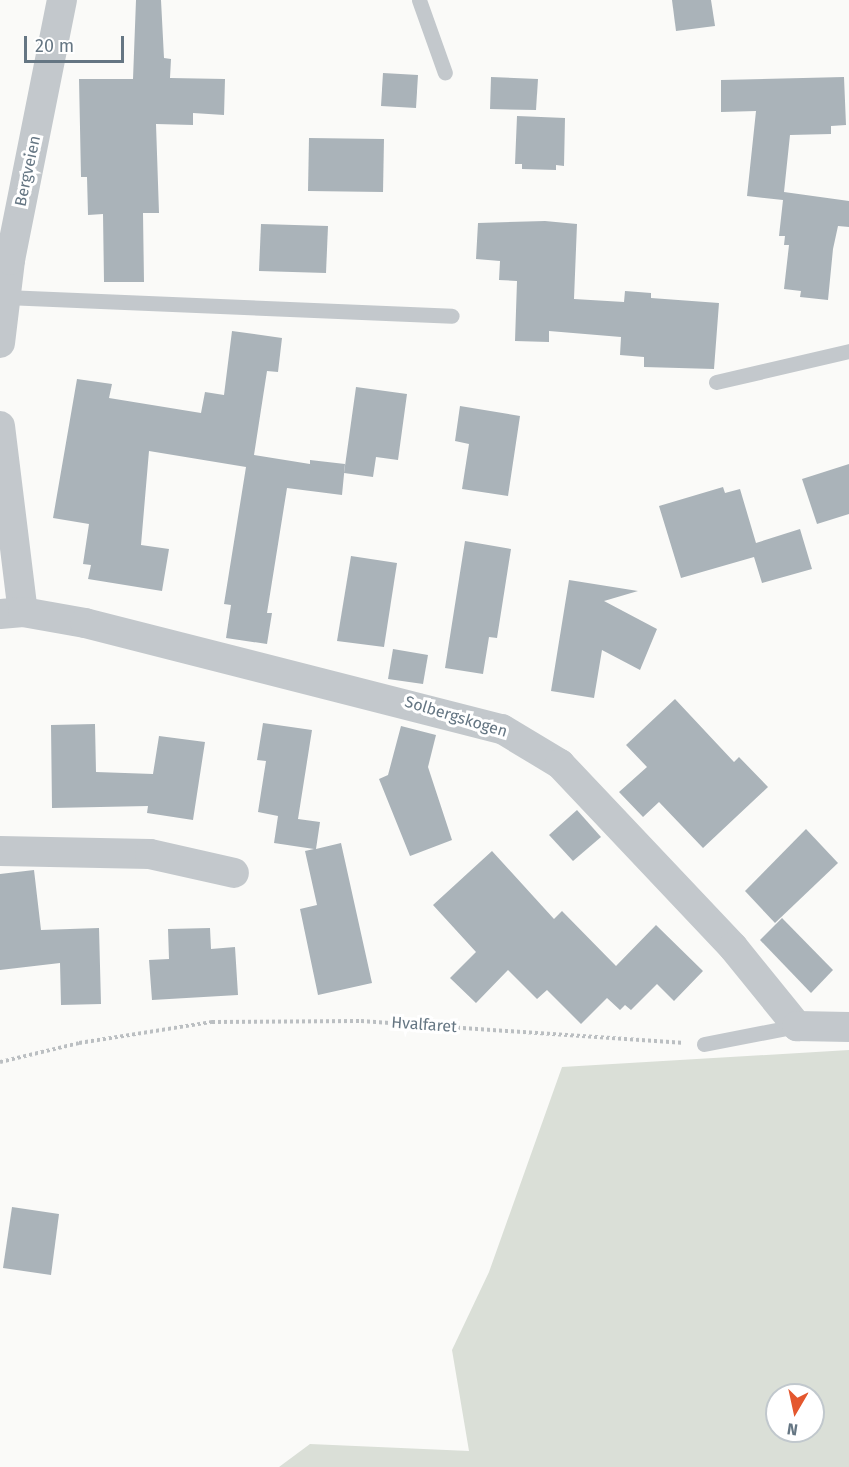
<!DOCTYPE html>
<html>
<head>
<meta charset="utf-8">
<style>
	body { margin:0 }
	#map { position:relative; width:849px; height:1467px; overflow:hidden; background:#fafaf8; font-family:"Fira Sans",sans-serif }
	div>[style] { position:absolute }
	.green>* { inset:0; background:#dadfd7 }
	.building>* { inset:0; background:#aab3b9 }
	.path>* { height:4px; margin-top:-2px; transform-origin:0; background:repeating-linear-gradient(90deg,#bbbfc2 0 3px,transparent 0 6px) }
	.service>* { height:15px; margin:-7.5px; padding:0 7.5px; transform-origin:7.5px; border-radius:7.5px; background:#c3c8cc }
	.minor>* { height:30px; margin:-15px; padding:0 15px; transform-origin:15px; border-radius:15px; background:#c3c8cc }
	span { translate:-50% -50%; white-space:nowrap; text-align:center; line-height:1.15; -webkit-text-stroke:6px #fff; paint-order:stroke }
	.street-label { font-size:16px; color:#657683 }
	.north { position:absolute; left:765px; top:1383px; width:60px; height:60px; box-sizing:border-box; background:#fff; border:2px solid #c1c8cd; border-radius:50%; rotate:189deg; font-size:16px; font-weight:700; line-height:24px; text-align:center; color:#657683 }
	.north::after { content:''; display:block; margin:auto; width:21px; height:27px; background:#e4572e; clip-path:polygon(50% 0,100% 100%,50% 72%,0 100%) }
	.scale { position:absolute; left:24px; top:36px; width:100px; height:27px; box-sizing:border-box; border:3px solid #657683; border-top:0; padding-left:8px; font-size:18px; line-height:21px; white-space:nowrap; color:#657683; -webkit-text-stroke:4px #fff; paint-order:stroke }
</style>
</head>
<body>
<div id="map">
	<div class="green">
		<i style="clip-path:polygon(evenodd,849px 1050px,849px 1467px,279px 1467px,310px 1444px,469px 1451px,452px 1350px,489px 1272px,562px 1067px,849px 1050px,777px 1395px,813px 1395px,813px 1431px,777px 1431px,777px 1395px)"></i>
	</div>
	<div class="building">
		<i style="clip-path:polygon(136px 0,161px 0,164px 58px,171px 59px,170px 78px,225px 79px,224px 115px,193px 113px,193px 125px,156px 124px,159px 213px,143px 213px,144px 282px,104px 282px,103px 214px,88px 215px,87px 177px,81px 177px,79px 79px,133px 79px)"></i>
		<i style="clip-path:polygon(672px 0,711px 0,715px 26px,676px 31px)"></i>
		<i style="clip-path:polygon(383px 73px,418px 75px,416px 108px,381px 106px)"></i>
		<i style="clip-path:polygon(491px 77px,538px 79px,536px 110px,490px 109px)"></i>
		<i style="clip-path:polygon(844px 77px,846px 125px,831px 126px,831px 134px,790px 135px,784px 192px,849px 201px,849px 227px,838px 226px,833px 249px,828px 300px,800px 297px,801px 291px,784px 289px,789px 245px,784px 245px,785px 236px,779px 236px,783px 200px,747px 196px,756px 111px,721px 112px,721px 80px)"></i>
		<i style="clip-path:polygon(517px 116px,565px 118px,564px 166px,556px 165px,556px 170px,522px 169px,522px 164px,515px 164px)"></i>
		<i style="clip-path:polygon(309px 138px,384px 139px,383px 192px,308px 191px)"></i>
		<i style="clip-path:polygon(545px 221px,577px 224px,574px 299px,624px 302px,625px 291px,651px 293px,651px 298px,719px 303px,714px 369px,644px 367px,644px 357px,620px 355px,621px 337px,549px 331px,549px 342px,515px 341px,517px 281px,499px 280px,500px 261px,476px 259px,478px 223px)"></i>
		<i style="clip-path:polygon(261px 224px,328px 226px,326px 273px,259px 271px)"></i>
		<i style="clip-path:polygon(232px 331px,282px 338px,278px 372px,267px 371px,254px 455px,310px 464px,310px 460px,345px 464px,342px 495px,287px 488px,267px 613px,272px 613px,267px 644px,226px 638px,231px 605px,224px 604px,246px 467px,149px 451px,141px 545px,169px 549px,162px 591px,88px 579px,91px 565px,83px 564px,89px 524px,53px 518px,77px 379px,112px 384px,109px 398px,201px 413px,205px 392px,224px 395px)"></i>
		<i style="clip-path:polygon(356px 387px,407px 394px,398px 460px,376px 457px,373px 477px,344px 473px)"></i>
		<i style="clip-path:polygon(460px 406px,520px 416px,508px 496px,462px 489px,469px 444px,455px 441px)"></i>
		<i style="clip-path:polygon(849px 464px,849px 514px,817px 524px,802px 479px)"></i>
		<i style="clip-path:polygon(723px 487px,725px 493px,740px 489px,756px 543px,800px 529px,812px 569px,762px 583px,754px 557px,681px 578px,659px 506px)"></i>
		<i style="clip-path:polygon(465px 541px,511px 549px,497px 638px,489px 637px,483px 674px,445px 668px)"></i>
		<i style="clip-path:polygon(351px 556px,397px 563px,384px 647px,337px 641px)"></i>
		<i style="clip-path:polygon(569px 580px,638px 591px,604px 601px,657px 629px,640px 670px,602px 650px,594px 698px,551px 691px)"></i>
		<i style="clip-path:polygon(393px 649px,428px 655px,423px 684px,388px 679px)"></i>
		<i style="clip-path:polygon(675px 699px,734px 762px,739px 757px,768px 787px,703px 848px,659px 802px,643px 817px,619px 792px,647px 767px,626px 745px)"></i>
		<i style="clip-path:polygon(263px 723px,312px 730px,298px 819px,320px 822px,316px 849px,341px 843px,372px 983px,318px 995px,300px 909px,317px 905px,305px 851px,314px 849px,274px 843px,278px 816px,258px 812px,266px 761px,257px 760px)"></i>
		<i style="clip-path:polygon(95px 724px,96px 772px,153px 774px,159px 736px,205px 742px,193px 820px,147px 813px,148px 806px,52px 808px,51px 725px)"></i>
		<i style="clip-path:polygon(401px 726px,436px 735px,428px 767px,452px 840px,410px 856px,379px 779px,388px 775px)"></i>
		<i style="clip-path:polygon(577px 810px,601px 837px,573px 861px,549px 835px)"></i>
		<i style="clip-path:polygon(806px 829px,838px 863px,775px 923px,745px 891px)"></i>
		<i style="clip-path:polygon(492px 851px,554px 919px,562px 911px,616px 966px,656px 925px,703px 971px,674px 1001px,657px 984px,631px 1010px,625px 1005px,620px 1010px,607px 998px,581px 1024px,547px 990px,537px 999px,508px 970px,476px 1003px,450px 978px,476px 952px,433px 905px)"></i>
		<i style="clip-path:polygon(34px 870px,41px 930px,99px 928px,101px 1004px,61px 1005px,60px 963px,0 970px,0 874px)"></i>
		<i style="clip-path:polygon(782px 918px,833px 970px,811px 993px,760px 940px)"></i>
		<i style="clip-path:polygon(210px 928px,211px 949px,235px 947px,238px 995px,152px 1000px,149px 960px,169px 959px,168px 929px)"></i>
		<i style="clip-path:polygon(12px 1207px,59px 1214px,51px 1275px,3px 1268px)"></i>
	</div>
	<div class="path">
		<i style="left:0;top:1062px;width:81px;rotate:-13.5deg"></i>
		<i style="left:79px;top:1043px;width:135px;rotate:-9deg"></i>
		<i style="left:212px;top:1022px;width:149px;rotate:-0.4deg"></i>
		<i style="left:361px;top:1021px;width:321px;rotate:3.9deg"></i>
	</div>
	<div class="service">
		<i style="left:419px;top:0;width:77px;rotate:70.4deg"></i>
		<i style="left:5px;top:297px;width:447px;rotate:2.4deg"></i>
		<i style="left:716px;top:382px;width:137px;rotate:-13.1deg"></i>
		<i style="left:704px;top:1044px;width:95px;rotate:-11deg"></i>
	</div>
	<div class="minor">
		<i style="left:0;top:343px;width:84px;rotate:-83.1deg"></i>
		<i style="left:10px;top:260px;width:265px;rotate:-78.7deg"></i>
		<i style="left:0;top:426px;width:187px;rotate:83deg"></i>
		<i style="left:0;top:614px;width:23px;rotate:-5deg"></i>
		<i style="left:23px;top:612px;width:63px;rotate:10.1deg"></i>
		<i style="left:85px;top:623px;width:430px;rotate:14.3deg"></i>
		<i style="left:502px;top:729px;width:68px;rotate:31.1deg"></i>
		<i style="left:560px;top:764px;width:252px;rotate:46.6deg"></i>
		<i style="left:733px;top:947px;width:102px;rotate:51deg"></i>
		<i style="left:797px;top:1026px;width:52px;rotate:1.1deg"></i>
		<i style="left:0;top:851px;width:150px;rotate:1.1deg"></i>
		<i style="left:150px;top:854px;width:86px;rotate:12.7deg"></i>
	</div>
	<div class="street-label">
		<span style="left:28px;top:171px;rotate:-78deg">Bergveien</span>
		<span style="left:456px;top:717px;rotate:17deg">Solbergskogen</span>
		<span style="left:424px;top:1025px;rotate:4deg">Hvalfaret</span>
	</div>
	<div class="north">N</div>
	<div class="scale">20 m</div>
</div>
</body>
</html>
